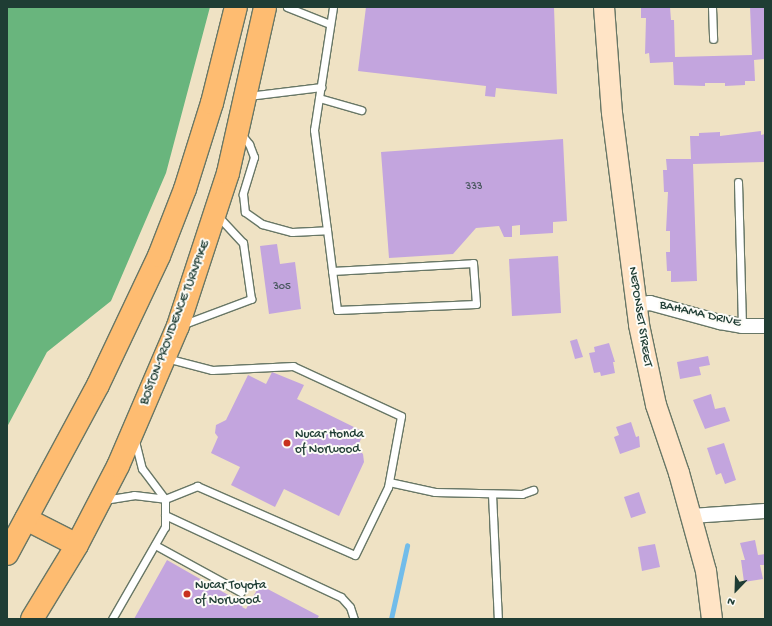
<!DOCTYPE html>
<html>
<head>
<meta charset="utf-8">
<style>
	body { margin:0 }
	#map { position:relative; width:772px; height:626px; overflow:hidden; background:#efe2c4; font-family:"Gochi Hand",sans-serif }
	div>[style] { position:absolute }
	.forest>* { inset:0; background:#69b57d }
	.stream>* { height:4.5px; margin:-2.25px; padding:0 2.25px; transform-origin:2.25px; border-radius:2.25px; background:#71bcea }
	.building>* { inset:0; background:#c3a5de }
	.roads { filter:drop-shadow(1px 0 #687766) drop-shadow(-1px 0 #687766) drop-shadow(0 1px #687766) drop-shadow(0 -1px #687766) }
	.lane>* { height:7px; margin:-3.5px; padding:0 3.5px; transform-origin:3.5px; border-radius:3.5px; background:#fff }
	.street>* { height:14px; margin:-7px; padding:0 7px; transform-origin:7px; border-radius:7px; background:#fff }
	.secondary>* { height:20px; margin:-10px; padding:0 10px; transform-origin:10px; border-radius:10px; background:#ffe4c6 }
	.primary>* { height:22px; margin:-11px; padding:0 11px; transform-origin:11px; border-radius:11px; background:#febc71 }
	.dots>* { width:11px; height:11px; translate:-50% -50%; box-sizing:border-box; border:2px solid #fdfcf7; border-radius:50% }
	span { translate:-50% -50%; white-space:nowrap; text-align:center; line-height:1.15; -webkit-text-stroke:4px #fdfcf7; paint-order:stroke }
	.number-label { font-size:11px; color:#48575e }
	.number-label span { -webkit-text-stroke-width:0 }
	.street-label { font-size:13px; color:#1f3d34 }
	.poi-label { font-size:13px; color:#1f3d34 }
	.left { translate:0 -50%; text-align:left }
	.frame { position:absolute; inset:0; border:8px solid #1f3d34; pointer-events:none }
	.north { position:absolute; left:716px; top:570px; width:40px; height:40px; -webkit-text-stroke:3px #fdfcf7; paint-order:stroke; rotate:203deg; font-size:11px; font-weight:700; line-height:16px; text-align:center; color:#1f3d34 }
	.north::after { content:''; display:block; margin:auto; width:14px; height:18px; background:#1f3d34; clip-path:polygon(50% 0,100% 100%,50% 72%,0 100%) }
</style>
</head>
<body>
<div id="map">
	<div class="forest">
		<i style="clip-path:polygon(7px 7px,210px 7px,166px 173px,111px 301px,47px 352px,7px 427px)"></i>
	</div>
	<div class="stream">
		<i style="left:391px;top:619px;width:75px;rotate:-77.6deg"></i>
	</div>
	<div class="building">
		<i style="clip-path:polygon(366px 7px,554px 7px,557px 94px,496px 88px,495px 97px,485px 96px,486px 86px,358px 71px)"></i>
		<i style="clip-path:polygon(641px 7px,670px 7px,671px 20px,674px 20px,675px 57px,752px 55px,750px 7px,765px 7px,765px 59px,754px 60px,755px 81px,745px 81px,745px 85px,725px 86px,725px 83px,705px 83px,705px 86px,674px 85px,673px 62px,650px 63px,649px 53px,645px 54px,646px 18px,641px 18px)"></i>
		<i style="clip-path:polygon(761px 131px,761px 135px,765px 134px,765px 162px,693px 164px,697px 281px,671px 282px,671px 271px,667px 271px,666px 252px,670px 252px,670px 231px,666px 231px,668px 192px,664px 192px,663px 170px,667px 170px,666px 159px,691px 159px,690px 136px,699px 136px,699px 133px,720px 132px,720px 136px)"></i>
		<i style="clip-path:polygon(563px 139px,567px 221px,553px 222px,553px 233px,520px 235px,520px 225px,512px 226px,512px 237px,504px 237px,499px 226px,476px 228px,453px 254px,389px 258px,381px 152px)"></i>
		<i style="clip-path:polygon(277px 244px,280px 264px,295px 262px,301px 309px,269px 314px,260px 246px)"></i>
		<i style="clip-path:polygon(558px 256px,561px 313px,512px 316px,509px 259px)"></i>
		<i style="clip-path:polygon(577px 339px,583px 357px,575px 359px,570px 341px)"></i>
		<i style="clip-path:polygon(609px 343px,615px 362px,613px 362px,615px 373px,601px 376px,600px 372px,594px 373px,589px 353px,595px 352px,594px 347px)"></i>
		<i style="clip-path:polygon(708px 356px,710px 365px,699px 367px,701px 375px,680px 379px,677px 362px)"></i>
		<i style="clip-path:polygon(272px 372px,304px 385px,297px 399px,364px 432px,357px 448px,363px 454px,364px 462px,339px 516px,284px 489px,275px 507px,231px 485px,240px 467px,211px 453px,218px 437px,215px 433px,216px 425px,226px 420px,248px 375px,266px 384px)"></i>
		<i style="clip-path:polygon(711px 394px,715px 409px,725px 407px,730px 421px,705px 429px,693px 400px)"></i>
		<i style="clip-path:polygon(631px 422px,636px 437px,639px 436px,640px 447px,620px 454px,614px 437px,619px 435px,616px 427px)"></i>
		<i style="clip-path:polygon(724px 443px,736px 480px,725px 484px,721px 473px,716px 475px,707px 448px)"></i>
		<i style="clip-path:polygon(639px 492px,646px 513px,631px 518px,624px 497px)"></i>
		<i style="clip-path:polygon(755px 540px,758px 555px,765px 554px,765px 565px,760px 565px,763px 579px,744px 582px,741px 560px,745px 560px,740px 543px)"></i>
		<i style="clip-path:polygon(655px 544px,660px 567px,642px 571px,638px 547px)"></i>
		<i style="clip-path:polygon(167px 560px,244px 604px,242px 607px,246px 609px,260px 585px,319px 616px,317px 619px,134px 619px)"></i>
	</div>
	<div class="roads">
		<div class="lane">
			<i style="left:287px;top:7px;width:46px;rotate:21.6deg"></i>
			<i style="left:712px;top:7px;width:32px;rotate:88deg"></i>
			<i style="left:248px;top:96px;width:74px;rotate:-7deg"></i>
			<i style="left:319px;top:98px;width:44px;rotate:15.9deg"></i>
			<i style="left:241px;top:134px;width:13px;rotate:51deg"></i>
			<i style="left:249px;top:144px;width:14px;rotate:69deg"></i>
			<i style="left:254px;top:157px;width:39px;rotate:107deg"></i>
			<i style="left:243px;top:194px;width:18px;rotate:84deg"></i>
			<i style="left:245px;top:212px;width:21px;rotate:35deg"></i>
			<i style="left:262px;top:224px;width:31px;rotate:15deg"></i>
			<i style="left:292px;top:232px;width:35px;rotate:-3deg"></i>
			<i style="left:738px;top:182px;width:144px;rotate:88.4deg"></i>
			<i style="left:332px;top:271px;width:141px;rotate:-3.2deg"></i>
			<i style="left:473px;top:263px;width:41px;rotate:85.8deg"></i>
			<i style="left:476px;top:304px;width:139px;rotate:177.5deg"></i>
			<i style="left:337px;top:310px;width:81px;rotate:-97.1deg"></i>
			<i style="left:327px;top:230px;width:101px;rotate:-97.4deg"></i>
			<i style="left:314px;top:130px;width:124px;rotate:-81.2deg"></i>
			<i style="left:184px;top:324px;width:72px;rotate:-20.5deg"></i>
			<i style="left:251px;top:299px;width:57px;rotate:-98.1deg"></i>
			<i style="left:243px;top:243px;width:37px;rotate:-133deg"></i>
			<i style="left:389px;top:482px;width:47px;rotate:12.3deg"></i>
			<i style="left:435px;top:492px;width:87px;rotate:1.3deg"></i>
			<i style="left:522px;top:494px;width:12px;rotate:-20deg"></i>
			<i style="left:492px;top:494px;width:125px;rotate:87.3deg"></i>
			<i style="left:104px;top:500px;width:30px;rotate:-9deg"></i>
			<i style="left:134px;top:495px;width:31px;rotate:7deg"></i>
			<i style="left:165px;top:499px;width:35px;rotate:-22deg"></i>
			<i style="left:197px;top:486px;width:172px;rotate:23.6deg"></i>
			<i style="left:355px;top:555px;width:76px;rotate:-64.1deg"></i>
			<i style="left:388px;top:487px;width:72px;rotate:-79.6deg"></i>
			<i style="left:401px;top:416px;width:119px;rotate:-155.2deg"></i>
			<i style="left:293px;top:366px;width:81px;rotate:177.2deg"></i>
			<i style="left:212px;top:370px;width:48px;rotate:-165.4deg"></i>
			<i style="left:165px;top:515px;width:194px;rotate:25deg"></i>
			<i style="left:341px;top:597px;width:13px;rotate:48deg"></i>
			<i style="left:350px;top:607px;width:13px;rotate:72deg"></i>
			<i style="left:155px;top:545px;width:98px;rotate:28.7deg"></i>
			<i style="left:112px;top:619px;width:106px;rotate:-60.1deg"></i>
			<i style="left:165px;top:527px;width:28px;rotate:-90deg"></i>
			<i style="left:165px;top:499px;width:38px;rotate:-127deg"></i>
			<i style="left:142px;top:469px;width:29px;rotate:-104deg"></i>
		</div>
		<div class="street">
			<i style="left:636px;top:305px;width:14px;rotate:-8deg"></i>
			<i style="left:650px;top:303px;width:73px;rotate:15.2deg"></i>
			<i style="left:720px;top:322px;width:22px;rotate:10deg"></i>
			<i style="left:742px;top:326px;width:23px"></i>
			<i style="left:691px;top:516px;width:74px;rotate:-3.9deg"></i>
		</div>
		<div class="secondary">
			<i style="left:604px;top:7px;width:106px;rotate:85.7deg"></i>
			<i style="left:612px;top:113px;width:214px;rotate:82.7deg"></i>
			<i style="left:639px;top:325px;width:82px;rotate:78deg"></i>
			<i style="left:656px;top:405px;width:72px;rotate:71.3deg"></i>
			<i style="left:679px;top:473px;width:102px;rotate:74.6deg"></i>
			<i style="left:706px;top:571px;width:48px;rotate:82.9deg"></i>
		</div>
		<div class="primary">
			<i style="left:26px;top:519px;width:57px;rotate:27deg"></i>
			<i style="left:7px;top:554px;width:192px;rotate:-61.7deg"></i>
			<i style="left:98px;top:385px;width:143px;rotate:-64.7deg"></i>
			<i style="left:159px;top:256px;width:72px;rotate:-68.8deg"></i>
			<i style="left:185px;top:189px;width:90px;rotate:-72.6deg"></i>
			<i style="left:212px;top:103px;width:99px;rotate:-76deg"></i>
			<i style="left:32px;top:619px;width:87px;rotate:-58.7deg"></i>
			<i style="left:77px;top:545px;width:89px;rotate:-62.6deg"></i>
			<i style="left:118px;top:466px;width:152px;rotate:-66.8deg"></i>
			<i style="left:178px;top:326px;width:161px;rotate:-71.9deg"></i>
			<i style="left:228px;top:173px;width:170px;rotate:-77.4deg"></i>
		</div>
	</div>
	<div class="dots">
		<i style="left:287px;top:443px;background:#c8321e"></i>
		<i style="left:187px;top:594px;background:#c8321e"></i>
	</div>
	<div class="number-label">
		<span style="left:474px;top:187px">333</span>
		<span style="left:282px;top:287px">305</span>
	</div>
	<div class="street-label">
		<span style="left:700px;top:315px;rotate:13deg">BAHAMA DRIVE</span>
		<span style="left:639px;top:317px;rotate:81deg">NEPONSET STREET</span>
		<span style="left:176px;top:323px;rotate:-69deg">BOSTON-PROVIDENCE TURNPIKE</span>
	</div>
	<div class="poi-label">
		<span class="left" style="left:295px;top:443px">Nucar Honda<br>of Norwood</span>
		<span class="left" style="left:195px;top:594px">Nucar Toyota<br>of Norwood</span>
	</div>
	<div class="frame"></div>
	<div class="north">N</div>
</div>
</body>
</html>
